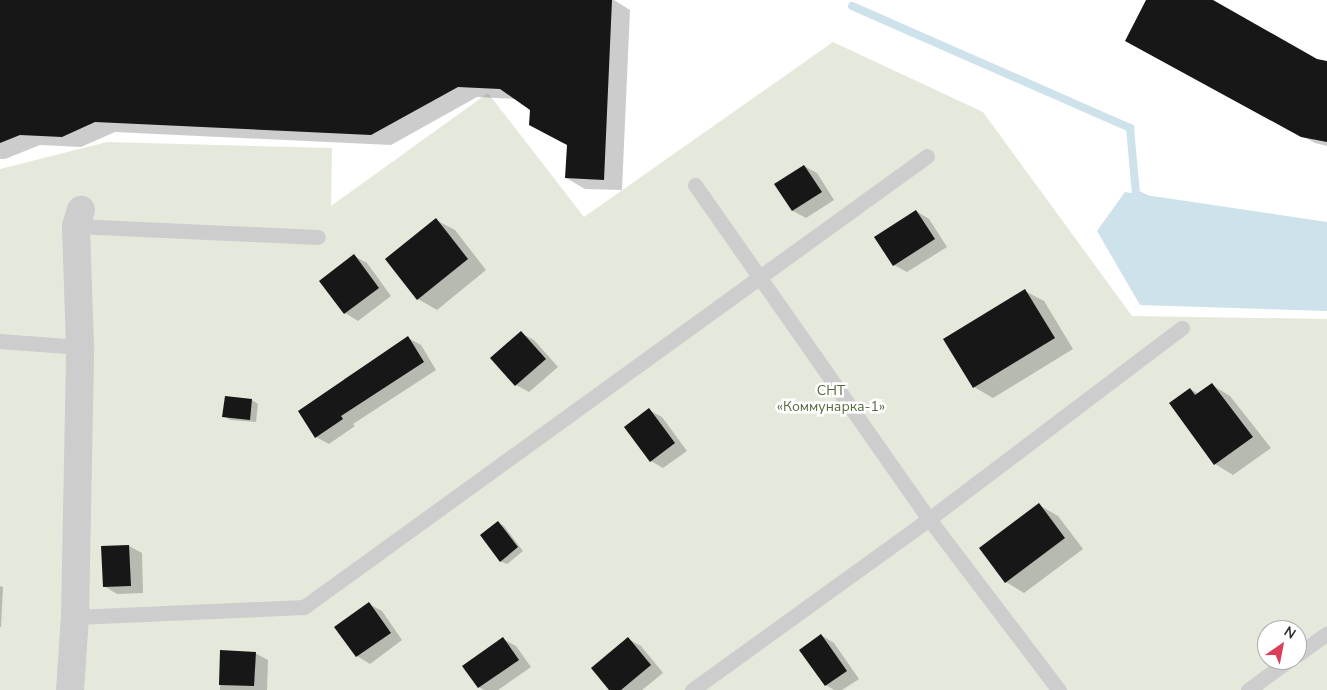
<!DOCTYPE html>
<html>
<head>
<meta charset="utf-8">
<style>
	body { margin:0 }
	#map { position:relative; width:1327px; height:690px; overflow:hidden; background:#fff; font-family:"Nunito Sans",sans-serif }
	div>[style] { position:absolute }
	.green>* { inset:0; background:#e5e9dc }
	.water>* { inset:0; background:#cde2eb }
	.shadow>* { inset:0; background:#0003 }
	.stream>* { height:8px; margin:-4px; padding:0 4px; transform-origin:4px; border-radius:4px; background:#cde2eb }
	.building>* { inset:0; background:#171717 }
	.service>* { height:15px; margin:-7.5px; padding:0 7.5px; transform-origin:7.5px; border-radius:7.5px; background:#cdcdcd }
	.minor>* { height:28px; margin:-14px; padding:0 14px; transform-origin:14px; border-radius:14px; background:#cdcdcd }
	span { translate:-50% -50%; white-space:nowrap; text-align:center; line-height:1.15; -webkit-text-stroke:5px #fff; paint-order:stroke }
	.park-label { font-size:14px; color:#586a40 }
	.north { position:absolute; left:1257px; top:620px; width:50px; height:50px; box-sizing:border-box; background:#fff; border:1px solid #acacac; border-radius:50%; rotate:33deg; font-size:14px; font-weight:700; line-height:20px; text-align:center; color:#303030 }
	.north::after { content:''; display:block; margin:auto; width:18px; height:22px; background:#dc3e5a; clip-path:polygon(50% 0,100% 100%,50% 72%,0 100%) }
</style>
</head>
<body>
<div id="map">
	<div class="green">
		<i style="clip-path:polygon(evenodd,833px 42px,983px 112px,1132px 316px,1327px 319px,1327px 690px,0 690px,0 169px,107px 142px,332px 148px,331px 206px,488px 93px,584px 217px,833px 42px,1267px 630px,1297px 630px,1297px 660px,1267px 660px,1267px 630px)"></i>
	</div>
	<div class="water">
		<i style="clip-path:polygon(1125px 192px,1327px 222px,1327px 311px,1140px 305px,1097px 231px)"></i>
	</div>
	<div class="shadow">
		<i style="clip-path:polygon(0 0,614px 0,630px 10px,622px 190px,585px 189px,566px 178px,568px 145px,531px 109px,516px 99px,477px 97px,391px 145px,115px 132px,81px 147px,40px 145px,5px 159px,0 159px)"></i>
		<i style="clip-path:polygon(1148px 0,1211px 0,1317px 60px,1327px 62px,1327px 146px,1315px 143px,1139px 48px)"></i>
		<i style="clip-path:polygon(804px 166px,817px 173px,834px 200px,806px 218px,793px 211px,776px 184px)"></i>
		<i style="clip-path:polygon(916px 211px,929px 219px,947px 247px,907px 272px,894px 265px)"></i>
		<i style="clip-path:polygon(436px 220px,455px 230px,486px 270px,437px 310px,418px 299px)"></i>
		<i style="clip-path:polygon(354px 256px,367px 263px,391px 296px,358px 321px,345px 313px)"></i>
		<i style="clip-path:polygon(1025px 291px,1044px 301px,1073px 349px,993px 398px,974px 387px)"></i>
		<i style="clip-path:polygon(521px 333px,534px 340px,558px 367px,529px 392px,516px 385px)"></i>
		<i style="clip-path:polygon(408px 338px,421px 345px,436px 370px,353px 424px,355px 426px,329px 444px,316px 437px,345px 381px,344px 379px)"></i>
		<i style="clip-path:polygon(1212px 385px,1230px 396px,1271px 448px,1233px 475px,1215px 464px,1190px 389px,1199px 394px)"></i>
		<i style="clip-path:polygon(252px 400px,258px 404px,256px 422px,230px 420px,224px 416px)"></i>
		<i style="clip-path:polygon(649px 410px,662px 417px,687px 451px,663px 468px,651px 461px)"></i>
		<i style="clip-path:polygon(1039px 505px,1058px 516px,1083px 549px,1024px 593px,1006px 582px)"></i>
		<i style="clip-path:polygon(498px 523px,504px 526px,523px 551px,507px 564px,500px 561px)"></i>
		<i style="clip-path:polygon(129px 546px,142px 553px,143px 593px,117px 594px,104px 586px)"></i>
		<i style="clip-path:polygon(0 586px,3px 587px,1px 627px,0 627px)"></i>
		<i style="clip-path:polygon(369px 604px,382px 611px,402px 640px,370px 664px,357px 656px)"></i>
		<i style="clip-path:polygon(821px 635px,834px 643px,859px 679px,842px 690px,834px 690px,826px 685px)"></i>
		<i style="clip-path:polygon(503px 639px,516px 646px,531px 667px,498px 690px,484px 690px,479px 687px)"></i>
		<i style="clip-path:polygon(628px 639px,641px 646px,663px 673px,642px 690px,611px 690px)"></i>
		<i style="clip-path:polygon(221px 651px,255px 653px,268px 660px,267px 690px,220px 690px)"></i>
	</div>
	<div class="stream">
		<i style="left:852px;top:6px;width:304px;rotate:23.7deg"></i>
		<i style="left:1130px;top:128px;width:66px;rotate:84.8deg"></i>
		<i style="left:1136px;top:194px;width:10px;rotate:24deg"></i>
	</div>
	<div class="building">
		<i style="clip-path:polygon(0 0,612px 0,604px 180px,565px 178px,567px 145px,529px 125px,530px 110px,500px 89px,458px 87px,371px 135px,95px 122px,62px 137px,20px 135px,0 143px)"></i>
		<i style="clip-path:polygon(1146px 0,1213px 0,1317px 59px,1327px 61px,1327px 142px,1301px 137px,1125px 41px)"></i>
		<i style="clip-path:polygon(804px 165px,822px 192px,792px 211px,774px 184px)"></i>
		<i style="clip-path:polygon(916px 210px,935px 239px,893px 266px,874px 237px)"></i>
		<i style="clip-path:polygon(436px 218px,468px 259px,417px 300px,385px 259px)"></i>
		<i style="clip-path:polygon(354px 254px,379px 288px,344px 314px,319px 281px)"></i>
		<i style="clip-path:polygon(1025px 289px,1055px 338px,973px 388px,943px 339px)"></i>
		<i style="clip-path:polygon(521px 331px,546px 359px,515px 386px,490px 358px)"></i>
		<i style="clip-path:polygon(408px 336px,424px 362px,341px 416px,343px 419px,315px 438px,298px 411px)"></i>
		<i style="clip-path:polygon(1212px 383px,1253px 437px,1214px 465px,1169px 403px,1190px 388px,1195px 395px)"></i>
		<i style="clip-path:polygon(225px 396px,252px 399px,250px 420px,222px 417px)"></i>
		<i style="clip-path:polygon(649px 408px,675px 443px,650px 462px,624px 427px)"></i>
		<i style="clip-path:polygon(1039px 503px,1065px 538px,1005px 583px,979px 548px)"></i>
		<i style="clip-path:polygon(498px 521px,518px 547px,500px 562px,480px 535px)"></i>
		<i style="clip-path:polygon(129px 545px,131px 586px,103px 587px,101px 546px)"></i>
		<i style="clip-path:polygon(369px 602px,391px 633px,356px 657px,334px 627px)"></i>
		<i style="clip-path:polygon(821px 634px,847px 671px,825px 686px,799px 650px)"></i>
		<i style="clip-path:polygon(503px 637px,519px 660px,478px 688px,462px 666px)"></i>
		<i style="clip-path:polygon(628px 637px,651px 665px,621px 690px,609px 690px,591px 668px)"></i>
		<i style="clip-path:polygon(220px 650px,256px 652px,254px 686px,219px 685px)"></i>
	</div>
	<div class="service">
		<i style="left:695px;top:185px;width:408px;rotate:55deg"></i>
		<i style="left:929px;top:519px;width:215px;rotate:52.8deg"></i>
		<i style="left:76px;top:226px;width:242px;rotate:2.6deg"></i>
		<i style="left:0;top:341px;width:80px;rotate:4.3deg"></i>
		<i style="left:75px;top:617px;width:229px;rotate:-2.5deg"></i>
		<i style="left:304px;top:607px;width:769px;rotate:-35.9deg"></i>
		<i style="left:1297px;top:655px;width:37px;rotate:-36deg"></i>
		<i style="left:692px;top:690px;width:292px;rotate:-35.8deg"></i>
		<i style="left:929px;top:519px;width:317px;rotate:-37.1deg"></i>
		<i style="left:1248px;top:690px;width:51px;rotate:-36.2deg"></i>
	</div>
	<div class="minor">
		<i style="left:70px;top:690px;width:73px;rotate:-86.1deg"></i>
		<i style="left:75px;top:617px;width:270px;rotate:-88.9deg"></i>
		<i style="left:80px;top:347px;width:121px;rotate:-91.9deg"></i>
		<i style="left:76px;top:226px;width:17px;rotate:-73deg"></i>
	</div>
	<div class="park-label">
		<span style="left:831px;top:399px">СНТ<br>«Коммунарка-1»</span>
	</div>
	<div class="north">N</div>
</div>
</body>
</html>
